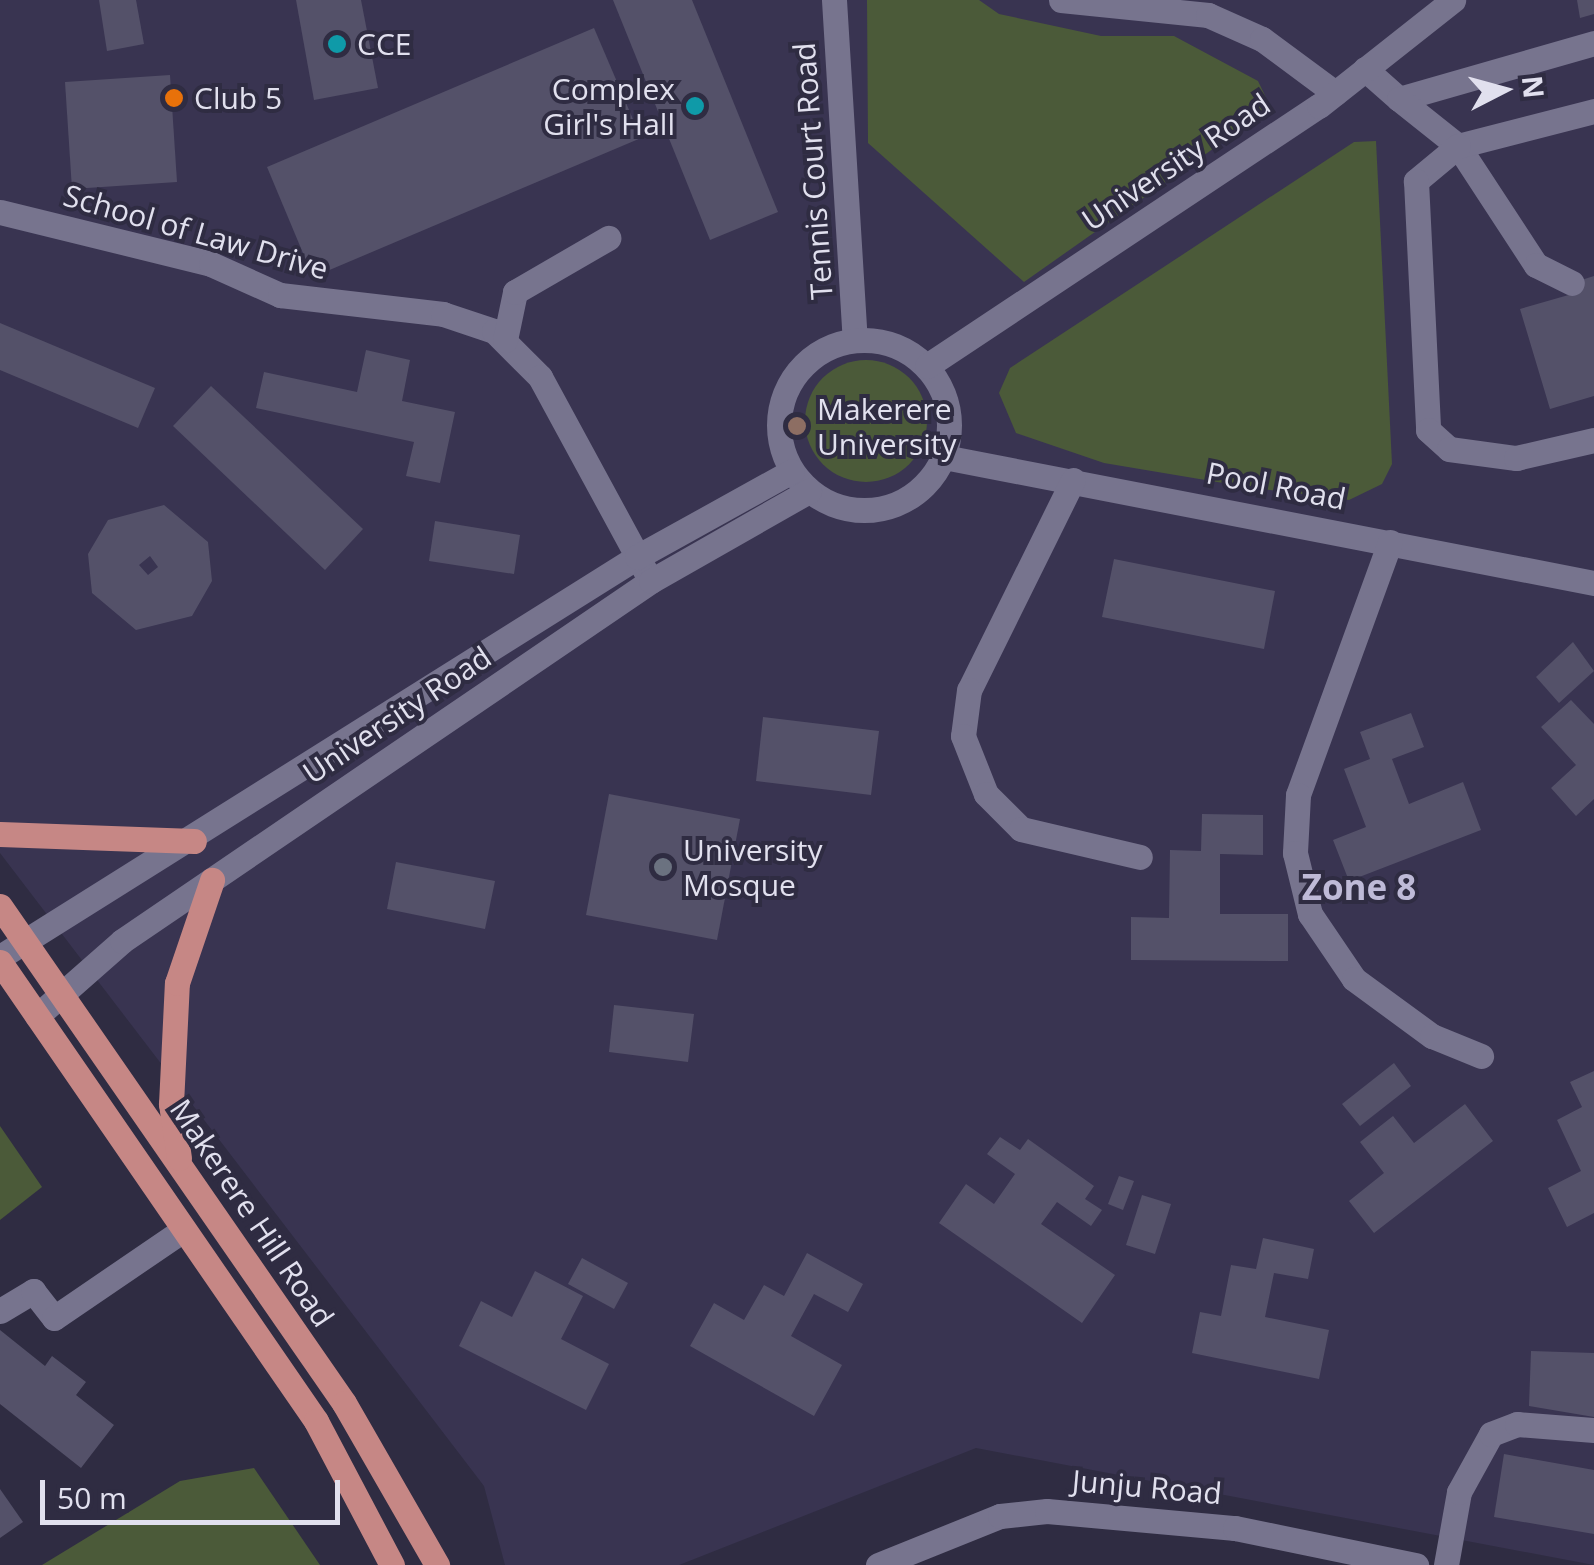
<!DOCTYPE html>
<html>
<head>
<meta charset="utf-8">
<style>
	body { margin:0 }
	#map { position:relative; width:1594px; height:1565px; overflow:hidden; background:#2f2c42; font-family:"Open Sans",sans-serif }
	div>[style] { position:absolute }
	.built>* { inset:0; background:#393451 }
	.green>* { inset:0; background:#4b5a39 }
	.round { border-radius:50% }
	.building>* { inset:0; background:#545169 }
	.minor>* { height:25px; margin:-12.5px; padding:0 12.5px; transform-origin:12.5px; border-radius:12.5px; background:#77748e }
	.minor>.ring { margin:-12.5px; padding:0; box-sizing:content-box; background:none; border:25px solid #77748e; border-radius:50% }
	.major>* { height:25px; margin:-12.5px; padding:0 12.5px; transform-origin:12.5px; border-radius:12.5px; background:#c68785 }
	.dots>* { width:28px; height:28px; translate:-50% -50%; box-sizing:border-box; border:5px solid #2f2c42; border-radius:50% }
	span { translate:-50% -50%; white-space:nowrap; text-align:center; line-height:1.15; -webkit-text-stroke:8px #2f2c42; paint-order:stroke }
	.poi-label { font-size:30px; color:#e1e0ee }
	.left { translate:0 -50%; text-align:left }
	.right { translate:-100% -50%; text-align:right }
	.street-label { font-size:30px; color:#e1e0ee }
	.quarter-label { font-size:35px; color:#bebad7; font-weight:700 }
	.north { position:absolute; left:1454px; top:40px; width:100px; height:100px; -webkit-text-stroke:8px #2f2c42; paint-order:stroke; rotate:84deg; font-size:28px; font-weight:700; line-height:40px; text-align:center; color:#e1e0ee }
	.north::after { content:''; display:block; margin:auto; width:35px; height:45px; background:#e1e0ee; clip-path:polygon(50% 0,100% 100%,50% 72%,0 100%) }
	.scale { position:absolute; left:40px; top:1480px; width:300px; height:45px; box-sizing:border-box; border:5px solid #e1e0ee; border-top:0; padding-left:12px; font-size:30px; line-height:35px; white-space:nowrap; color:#e1e0ee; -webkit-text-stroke:8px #2f2c42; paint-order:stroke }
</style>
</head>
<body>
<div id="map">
	<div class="built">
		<i style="clip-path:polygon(0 0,1594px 0,1594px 1565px,976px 1448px,679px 1565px,505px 1565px,484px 1486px,0 853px)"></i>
	</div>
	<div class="green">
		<i style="clip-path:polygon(867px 0,979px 0,999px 14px,1101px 36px,1174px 36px,1258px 81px,1271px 108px,1024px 282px,868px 143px)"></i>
		<i style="clip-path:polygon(1376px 141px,1392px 464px,1382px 484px,1349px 500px,1247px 487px,1104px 463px,1016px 433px,999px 393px,1010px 368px,1354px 142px)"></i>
		<i class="round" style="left:805px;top:360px;width:122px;height:122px"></i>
		<i style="clip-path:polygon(0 1126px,42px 1187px,0 1220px)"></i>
		<i style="clip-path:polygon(254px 1468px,320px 1565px,42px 1565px,180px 1481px)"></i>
	</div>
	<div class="building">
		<i style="clip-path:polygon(99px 0,136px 0,144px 44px,107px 51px)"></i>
		<i style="clip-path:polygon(296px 0,361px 0,378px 88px,314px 100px)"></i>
		<i style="clip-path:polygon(613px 0,692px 0,778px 212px,710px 240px)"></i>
		<i style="clip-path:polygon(1577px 0,1594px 0,1594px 14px,1580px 18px)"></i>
		<i style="clip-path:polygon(594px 28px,641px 138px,313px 277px,267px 167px)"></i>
		<i style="clip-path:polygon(170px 75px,177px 182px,72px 189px,65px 82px)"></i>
		<i style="clip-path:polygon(1594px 276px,1594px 396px,1550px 409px,1520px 309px,1572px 294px,1572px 283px)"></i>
		<i style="clip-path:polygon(0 323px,155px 388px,138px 428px,0 370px)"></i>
		<i style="clip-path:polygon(366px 350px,410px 360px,402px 401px,455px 412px,440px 483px,406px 476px,414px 442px,256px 408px,264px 372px,357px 392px)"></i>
		<i style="clip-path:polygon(211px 386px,363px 529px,325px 570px,173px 426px)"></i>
		<i style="clip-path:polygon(evenodd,164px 505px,208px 542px,212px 581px,192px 616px,136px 630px,92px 593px,88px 554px,108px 520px,164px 505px,150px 556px,158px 567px,148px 575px,139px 565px,150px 556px)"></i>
		<i style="clip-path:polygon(435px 521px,520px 535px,514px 574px,429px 561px)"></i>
		<i style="clip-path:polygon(1114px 559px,1275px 591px,1264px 649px,1102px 617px)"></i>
		<i style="clip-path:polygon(1573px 642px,1594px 671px,1559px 703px,1536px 677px)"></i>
		<i style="clip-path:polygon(1571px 700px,1594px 724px,1594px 799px,1576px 816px,1551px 788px,1576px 765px,1541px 727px)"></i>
		<i style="clip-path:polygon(1411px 713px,1424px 747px,1392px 759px,1409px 804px,1463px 782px,1481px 830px,1349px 881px,1333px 840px,1366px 827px,1344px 769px,1370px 759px,1360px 732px)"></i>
		<i style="clip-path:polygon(763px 717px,879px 731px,871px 795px,756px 781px)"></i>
		<i style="clip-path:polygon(609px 794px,740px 819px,717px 940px,586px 915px)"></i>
		<i style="clip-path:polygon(1202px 814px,1263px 815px,1263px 855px,1220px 854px,1220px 914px,1288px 914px,1288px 961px,1131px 960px,1131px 917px,1169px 918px,1170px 850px,1201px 851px)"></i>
		<i style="clip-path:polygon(396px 862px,495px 881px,485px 929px,387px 909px)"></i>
		<i style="clip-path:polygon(614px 1005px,694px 1014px,688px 1062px,609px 1052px)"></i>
		<i style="clip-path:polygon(1394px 1063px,1411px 1086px,1360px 1126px,1342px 1104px)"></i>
		<i style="clip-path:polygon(1594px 1071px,1594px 1213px,1567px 1227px,1548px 1188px,1581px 1171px,1557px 1120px,1582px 1107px,1570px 1082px)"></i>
		<i style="clip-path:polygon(1465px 1104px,1493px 1141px,1374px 1233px,1349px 1201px,1384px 1173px,1360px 1142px,1393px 1116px,1414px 1143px)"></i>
		<i style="clip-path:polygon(1000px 1137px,1020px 1150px,1028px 1139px,1094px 1186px,1085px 1199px,1102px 1210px,1091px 1226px,1057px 1202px,1041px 1224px,1115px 1275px,1082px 1323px,939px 1223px,966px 1184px,994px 1204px,1015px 1174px,987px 1154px)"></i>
		<i style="clip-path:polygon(1119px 1176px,1134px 1181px,1123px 1210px,1108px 1204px)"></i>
		<i style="clip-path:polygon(1142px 1195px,1171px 1204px,1155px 1254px,1126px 1245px)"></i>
		<i style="clip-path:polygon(1263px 1238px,1314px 1249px,1308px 1279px,1274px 1273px,1265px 1317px,1329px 1330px,1319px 1379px,1192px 1353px,1200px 1312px,1221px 1316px,1231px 1265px,1256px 1269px)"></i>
		<i style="clip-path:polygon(807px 1253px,863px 1284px,848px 1312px,814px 1294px,791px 1336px,842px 1365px,814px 1416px,690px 1346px,714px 1303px,744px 1320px,764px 1285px,784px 1296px)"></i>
		<i style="clip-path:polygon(582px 1258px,628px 1283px,614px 1309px,568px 1284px)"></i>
		<i style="clip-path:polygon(535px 1271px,583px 1296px,561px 1339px,609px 1364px,586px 1410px,459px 1346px,481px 1301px,512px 1317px)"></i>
		<i style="clip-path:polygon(0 1330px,45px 1366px,52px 1356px,86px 1382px,76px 1395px,114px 1425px,81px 1468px,0 1404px)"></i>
		<i style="clip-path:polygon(1531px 1351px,1594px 1353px,1594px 1417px,1529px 1406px)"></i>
		<i style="clip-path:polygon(1504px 1454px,1594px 1470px,1594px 1534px,1494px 1517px)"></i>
		<i style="clip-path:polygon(0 1489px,23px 1522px,0 1538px)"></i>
	</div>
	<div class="minor">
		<i style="left:834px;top:0;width:340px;rotate:86.5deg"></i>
		<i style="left:1061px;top:0;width:148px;rotate:5.8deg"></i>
		<i style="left:1208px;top:15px;width:59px;rotate:24deg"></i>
		<i style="left:1262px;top:39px;width:91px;rotate:36.5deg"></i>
		<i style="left:1365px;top:69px;width:45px;rotate:41.4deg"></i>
		<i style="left:1399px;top:99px;width:203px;rotate:-16deg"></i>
		<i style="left:1399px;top:99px;width:75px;rotate:38.5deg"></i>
		<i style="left:1458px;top:146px;width:142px;rotate:56.8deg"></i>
		<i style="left:1536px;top:265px;width:40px;rotate:26.6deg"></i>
		<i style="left:1594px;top:111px;width:140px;rotate:165.6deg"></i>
		<i style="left:1458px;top:146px;width:55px;rotate:140.2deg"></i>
		<i style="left:1416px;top:181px;width:249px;rotate:87.2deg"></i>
		<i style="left:1428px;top:430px;width:28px;rotate:42deg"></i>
		<i style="left:1449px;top:449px;width:68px;rotate:7.7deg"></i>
		<i style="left:1516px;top:458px;width:80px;rotate:-13deg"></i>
		<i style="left:0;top:212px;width:217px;rotate:13.8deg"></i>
		<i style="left:211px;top:264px;width:76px;rotate:24.2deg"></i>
		<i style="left:280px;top:295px;width:164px;rotate:6.6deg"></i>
		<i style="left:443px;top:314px;width:54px;rotate:18.4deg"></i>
		<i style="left:494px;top:331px;width:65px;rotate:45deg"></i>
		<i style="left:540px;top:377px;width:222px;rotate:61.5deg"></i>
		<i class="ring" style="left:779px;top:340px;width:145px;height:145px"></i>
		<i style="left:505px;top:340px;width:49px;rotate:-78.2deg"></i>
		<i style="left:515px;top:292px;width:108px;rotate:-30.1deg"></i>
		<i style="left:927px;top:366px;width:470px;rotate:-33.6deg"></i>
		<i style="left:1319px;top:106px;width:171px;rotate:-38.3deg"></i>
		<i style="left:944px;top:457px;width:662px;rotate:10.97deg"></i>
		<i style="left:1073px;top:480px;width:234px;rotate:116.3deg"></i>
		<i style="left:969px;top:690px;width:46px;rotate:97.4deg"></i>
		<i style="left:963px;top:736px;width:62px;rotate:68.4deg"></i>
		<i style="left:986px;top:794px;width:49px;rotate:45deg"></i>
		<i style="left:1021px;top:829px;width:122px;rotate:13.2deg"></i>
		<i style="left:1390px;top:542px;width:269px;rotate:110deg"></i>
		<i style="left:1298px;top:795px;width:58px;rotate:93deg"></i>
		<i style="left:1295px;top:853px;width:63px;rotate:76.2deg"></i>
		<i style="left:1310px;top:914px;width:78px;rotate:55.9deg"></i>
		<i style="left:1354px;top:979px;width:97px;rotate:36.2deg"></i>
		<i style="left:1432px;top:1036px;width:53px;rotate:22.2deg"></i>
		<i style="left:0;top:957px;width:752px;rotate:-32.13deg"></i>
		<i style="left:637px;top:557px;width:177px;rotate:-29deg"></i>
		<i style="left:37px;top:1016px;width:113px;rotate:-41.4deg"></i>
		<i style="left:122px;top:941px;width:640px;rotate:-34.24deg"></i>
		<i style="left:651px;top:581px;width:182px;rotate:-29.7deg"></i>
		<i style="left:0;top:1311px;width:39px;rotate:-31deg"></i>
		<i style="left:33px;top:1291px;width:34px;rotate:52deg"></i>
		<i style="left:54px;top:1318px;width:156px;rotate:-34.3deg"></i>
		<i style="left:878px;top:1565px;width:131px;rotate:-21.9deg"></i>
		<i style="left:1000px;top:1516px;width:47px;rotate:-6.1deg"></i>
		<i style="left:1047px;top:1511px;width:189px;rotate:5.2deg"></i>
		<i style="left:1235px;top:1528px;width:185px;rotate:11.6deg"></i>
		<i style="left:1446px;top:1565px;width:74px;rotate:-79.9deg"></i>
		<i style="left:1459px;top:1492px;width:66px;rotate:-61.1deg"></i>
		<i style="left:1491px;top:1434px;width:28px;rotate:-21deg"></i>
		<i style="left:1517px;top:1424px;width:77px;rotate:4.5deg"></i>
	</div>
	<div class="major">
		<i style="left:0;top:834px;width:194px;rotate:2.1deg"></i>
		<i style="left:0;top:906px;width:604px;rotate:55.31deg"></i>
		<i style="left:344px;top:1403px;width:187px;rotate:60.1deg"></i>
		<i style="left:0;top:962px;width:557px;rotate:55.45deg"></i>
		<i style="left:316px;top:1421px;width:163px;rotate:62.2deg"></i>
		<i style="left:179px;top:1158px;width:55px;rotate:-98.4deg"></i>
		<i style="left:171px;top:1104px;width:121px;rotate:-87.2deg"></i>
		<i style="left:177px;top:983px;width:109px;rotate:-71.2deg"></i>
	</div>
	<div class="dots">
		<i style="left:337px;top:44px;background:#0f9aa8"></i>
		<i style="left:174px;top:98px;background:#e8710a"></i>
		<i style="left:695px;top:106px;background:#0f9aa8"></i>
		<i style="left:797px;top:426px;background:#8d6e63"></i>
		<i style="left:663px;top:867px;background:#6b7280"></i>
	</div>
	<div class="poi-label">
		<span class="left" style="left:357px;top:44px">CCE</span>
		<span class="right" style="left:675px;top:106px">Complex<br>Girl's Hall</span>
		<span class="left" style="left:194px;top:98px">Club 5</span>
		<span class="left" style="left:817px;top:426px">Makerere<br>University</span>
		<span class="left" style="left:683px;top:867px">University<br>Mosque</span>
	</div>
	<div class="street-label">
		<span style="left:1176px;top:162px;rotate:-34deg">University Road</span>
		<span style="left:813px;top:171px;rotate:-94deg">Tennis Court Road</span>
		<span style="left:196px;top:232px;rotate:16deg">School of Law Drive</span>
		<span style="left:1276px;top:486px;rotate:11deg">Pool Road</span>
		<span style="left:397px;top:715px;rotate:-34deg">University Road</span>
		<span style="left:252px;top:1213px;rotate:56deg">Makerere Hill Road</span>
		<span style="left:1147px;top:1487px;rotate:5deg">Junju Road</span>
	</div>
	<div class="quarter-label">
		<span style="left:1359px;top:887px">Zone 8</span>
	</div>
	<div class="north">N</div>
	<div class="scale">50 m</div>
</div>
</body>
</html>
